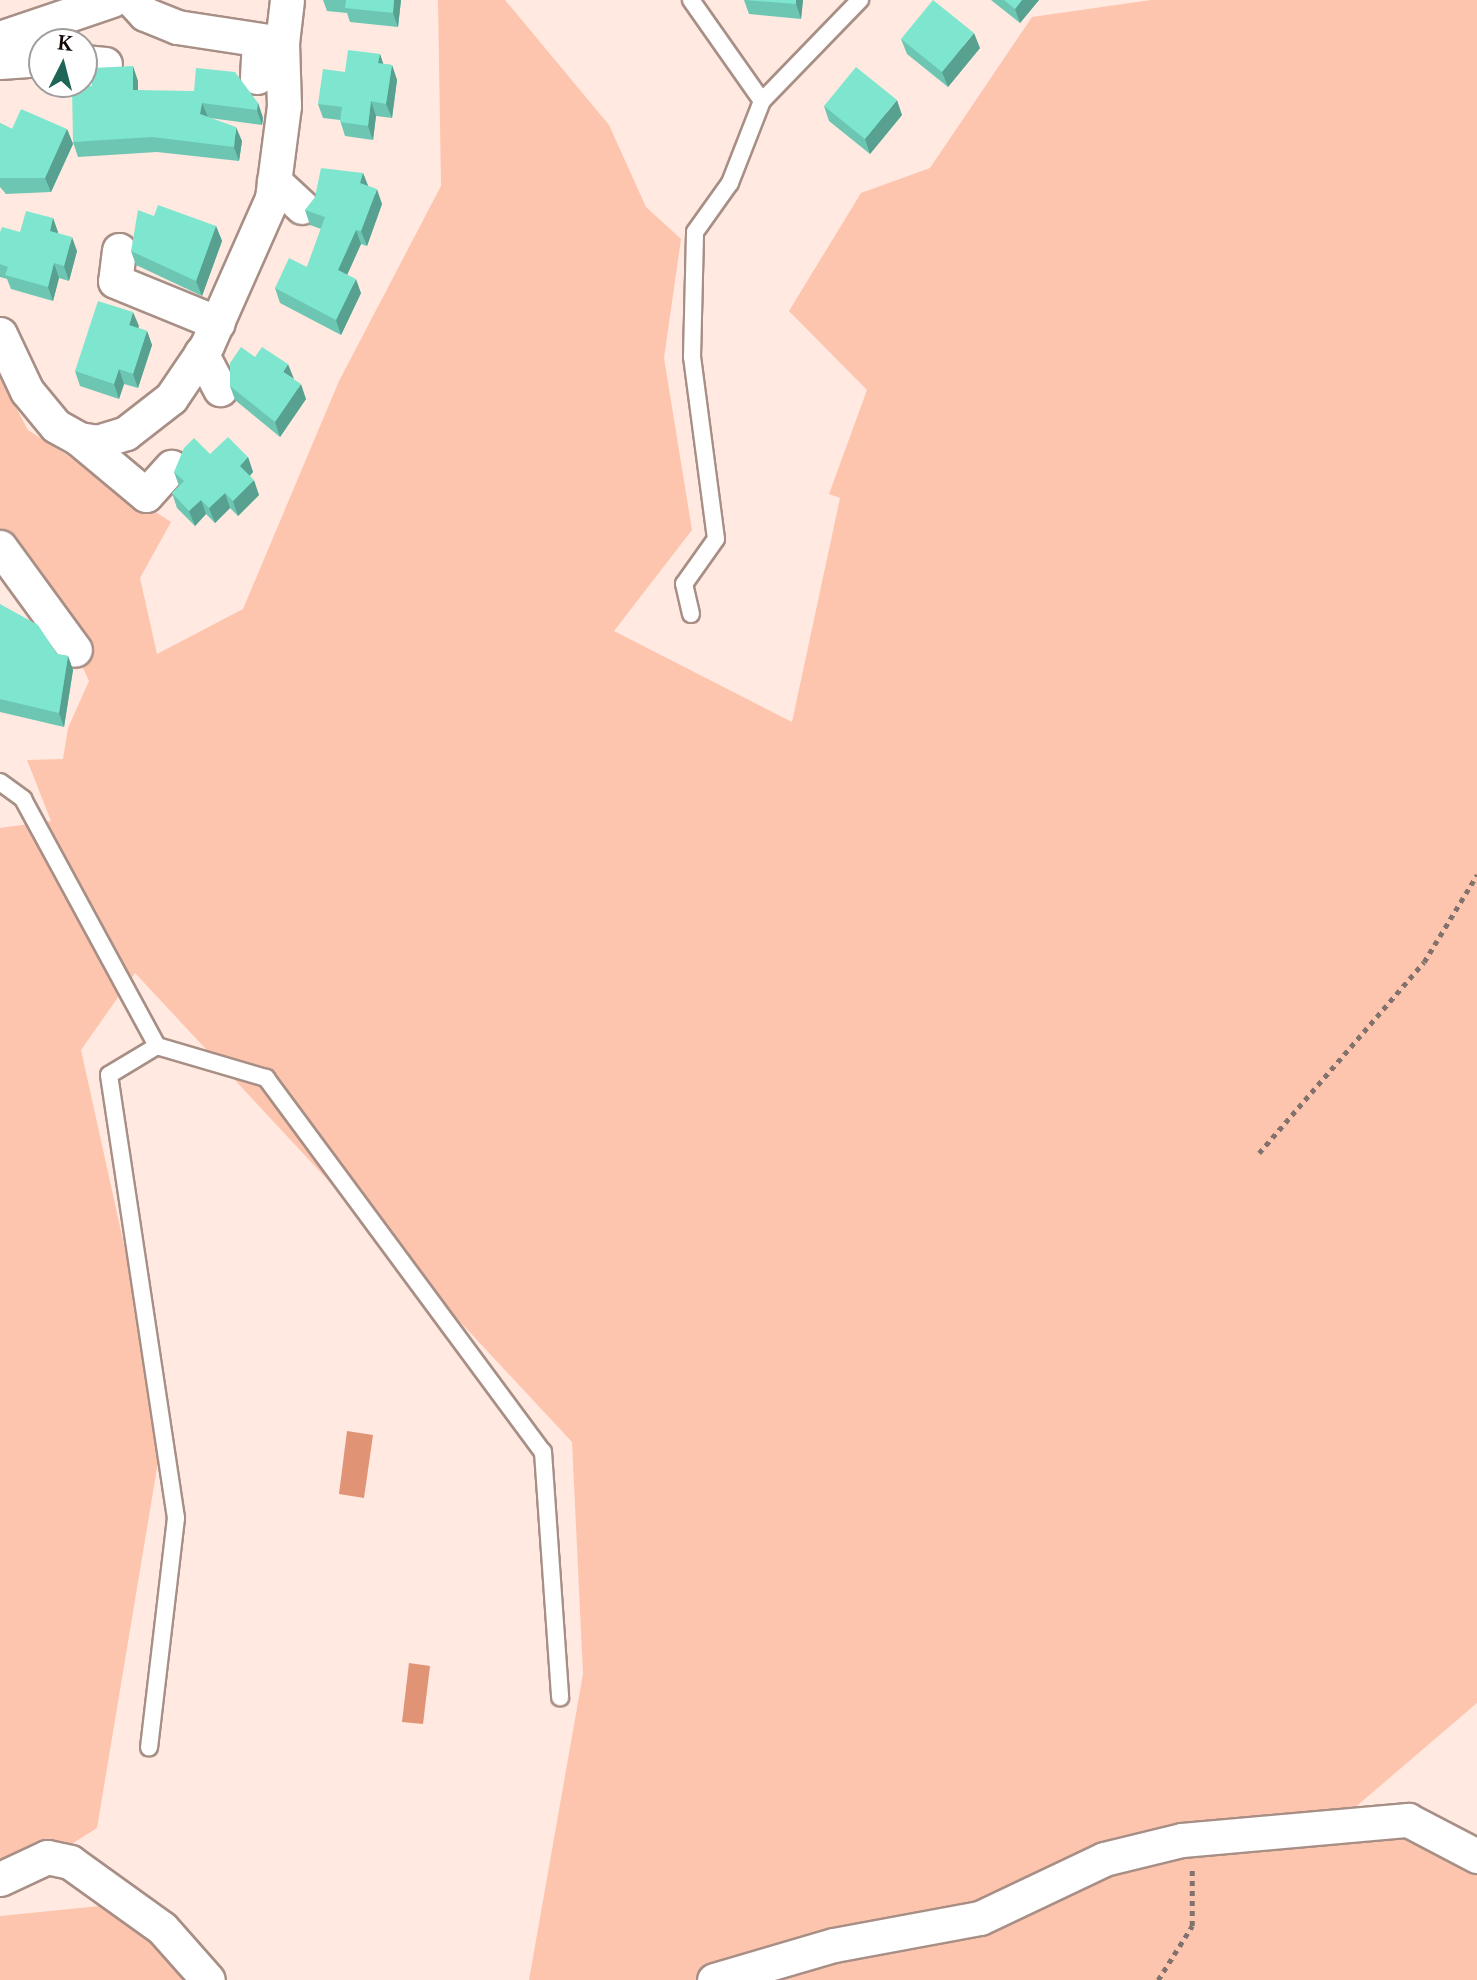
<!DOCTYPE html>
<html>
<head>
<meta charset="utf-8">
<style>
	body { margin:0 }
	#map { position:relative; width:1477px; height:1980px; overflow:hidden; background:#ffe9e0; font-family:"Libre Baskerville",serif }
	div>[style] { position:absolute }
	.green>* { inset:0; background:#fec5ae }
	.water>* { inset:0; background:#e19475 }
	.path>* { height:4.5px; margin-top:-2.25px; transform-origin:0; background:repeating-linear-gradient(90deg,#81726d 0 5px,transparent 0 10px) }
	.roads { filter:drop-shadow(2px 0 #a88f86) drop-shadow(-2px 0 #a88f86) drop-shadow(0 2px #a88f86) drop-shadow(0 -2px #a88f86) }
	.lane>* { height:16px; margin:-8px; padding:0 8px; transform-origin:8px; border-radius:8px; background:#fff }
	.street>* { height:33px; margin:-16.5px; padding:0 16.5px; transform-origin:16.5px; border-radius:16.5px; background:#fff }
	.wall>* { inset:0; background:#6cc6b2 }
	.shaded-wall>* { inset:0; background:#58a191 }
	.building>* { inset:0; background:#7ee6cf }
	span { translate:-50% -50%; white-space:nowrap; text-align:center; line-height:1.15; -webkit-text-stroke:5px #fff; paint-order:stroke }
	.north { position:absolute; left:28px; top:28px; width:70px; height:70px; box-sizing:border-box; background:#fff; border:2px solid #a19d9c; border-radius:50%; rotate:6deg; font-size:19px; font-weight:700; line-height:28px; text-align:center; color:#130a07 }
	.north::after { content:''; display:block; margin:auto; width:24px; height:32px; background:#1f6557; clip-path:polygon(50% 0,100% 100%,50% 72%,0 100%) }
</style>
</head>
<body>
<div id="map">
	<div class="green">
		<i style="clip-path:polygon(438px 0,505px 0,609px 125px,646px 207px,681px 239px,664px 358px,692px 530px,614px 631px,792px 722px,840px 498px,829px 494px,867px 390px,789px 311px,861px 193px,930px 168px,1032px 17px,1151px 0,1477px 0,1477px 1703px,1352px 1810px,1477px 1863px,1477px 1980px,529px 1980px,583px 1674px,572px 1442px,135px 973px,81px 1050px,164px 1426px,97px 1828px,0 1889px,0 828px,51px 821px,27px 760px,63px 759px,68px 728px,89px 681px,37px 568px,0 531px,0 378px,28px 430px,171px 522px,140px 578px,157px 654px,243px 609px,339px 381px,441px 186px)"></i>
		<i style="clip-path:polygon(120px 1904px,211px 1980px,0 1980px,0 1916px)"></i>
	</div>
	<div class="water">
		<i style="clip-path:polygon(347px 1431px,373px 1435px,364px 1498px,339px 1494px)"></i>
		<i style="clip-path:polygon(409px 1663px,430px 1666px,423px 1724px,402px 1722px)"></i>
	</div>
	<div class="path">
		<i style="left:1259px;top:1153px;width:252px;rotate:-49.2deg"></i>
		<i style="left:1424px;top:962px;width:102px;rotate:-58.7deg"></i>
		<i style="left:1158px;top:1980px;width:64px;rotate:-57.8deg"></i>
		<i style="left:1192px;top:1926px;width:57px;rotate:-90deg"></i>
	</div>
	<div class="roads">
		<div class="lane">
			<i style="left:691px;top:0;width:123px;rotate:54.9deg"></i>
			<i style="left:691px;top:614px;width:31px;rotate:-103deg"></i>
			<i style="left:684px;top:584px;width:55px;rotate:-54.6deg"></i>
			<i style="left:716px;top:539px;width:184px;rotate:-97.5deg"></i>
			<i style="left:692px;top:357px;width:125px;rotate:-88.6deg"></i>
			<i style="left:695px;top:232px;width:60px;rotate:-54.5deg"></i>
			<i style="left:730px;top:183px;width:88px;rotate:-68.7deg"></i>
			<i style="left:762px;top:101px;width:141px;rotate:-45.9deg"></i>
			<i style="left:0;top:782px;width:29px;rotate:36deg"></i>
			<i style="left:23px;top:799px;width:281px;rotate:61.5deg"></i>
			<i style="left:157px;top:1046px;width:56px;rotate:148.9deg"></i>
			<i style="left:109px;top:1075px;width:448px;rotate:81.4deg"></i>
			<i style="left:176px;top:1518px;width:231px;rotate:96.7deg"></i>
			<i style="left:157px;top:1046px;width:114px;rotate:16.4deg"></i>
			<i style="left:266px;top:1078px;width:465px;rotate:53.5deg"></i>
			<i style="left:543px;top:1452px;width:246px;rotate:86deg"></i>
		</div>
		<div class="street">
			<i style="left:132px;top:0;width:19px;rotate:47deg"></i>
			<i style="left:145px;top:14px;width:35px;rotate:22deg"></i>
			<i style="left:177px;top:27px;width:106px;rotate:8.7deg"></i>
			<i style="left:282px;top:43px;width:43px;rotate:-83.4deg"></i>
			<i style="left:0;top:38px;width:118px;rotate:-18.7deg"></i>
			<i style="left:0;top:62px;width:42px;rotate:-4.1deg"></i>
			<i style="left:84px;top:62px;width:21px;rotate:5deg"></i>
			<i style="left:257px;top:77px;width:37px;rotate:-87deg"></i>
			<i style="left:274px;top:181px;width:38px;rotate:43deg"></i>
			<i style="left:119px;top:250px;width:31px;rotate:97deg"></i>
			<i style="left:115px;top:281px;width:111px;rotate:22.2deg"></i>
			<i style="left:0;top:334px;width:63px;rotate:64.7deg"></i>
			<i style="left:27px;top:391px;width:45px;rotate:50.4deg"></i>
			<i style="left:56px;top:426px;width:26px;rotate:29deg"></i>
			<i style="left:79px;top:439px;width:18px;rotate:9deg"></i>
			<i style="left:97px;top:442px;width:30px;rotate:-17deg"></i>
			<i style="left:126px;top:433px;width:57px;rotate:-37.9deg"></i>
			<i style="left:171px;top:398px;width:64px;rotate:-55.8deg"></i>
			<i style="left:207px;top:345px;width:161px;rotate:-66.1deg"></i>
			<i style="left:272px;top:198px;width:93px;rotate:-82.6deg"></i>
			<i style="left:284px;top:106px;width:63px;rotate:-91.8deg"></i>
			<i style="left:201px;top:353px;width:41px;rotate:62.2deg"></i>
			<i style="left:79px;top:439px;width:87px;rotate:39.9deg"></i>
			<i style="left:146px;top:495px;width:38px;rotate:-48deg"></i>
			<i style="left:0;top:547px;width:127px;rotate:53.9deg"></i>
			<i style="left:0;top:1879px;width:52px;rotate:-25.1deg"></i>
			<i style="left:47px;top:1857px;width:24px;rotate:12deg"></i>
			<i style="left:70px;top:1862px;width:113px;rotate:35.7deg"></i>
			<i style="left:162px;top:1928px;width:69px;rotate:48.5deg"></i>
			<i style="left:714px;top:1980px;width:125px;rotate:-16.3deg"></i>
			<i style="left:834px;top:1945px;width:148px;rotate:-10.5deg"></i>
			<i style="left:980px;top:1918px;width:137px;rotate:-25.4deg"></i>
			<i style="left:1104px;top:1859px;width:80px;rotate:-13.7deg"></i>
			<i style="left:1182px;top:1840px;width:227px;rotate:-5.1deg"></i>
			<i style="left:1408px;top:1820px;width:78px;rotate:27.6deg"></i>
		</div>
	</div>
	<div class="wall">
		<i style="clip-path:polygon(323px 0,401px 0,398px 27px,350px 22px,347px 13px,327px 11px)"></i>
		<i style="clip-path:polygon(744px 0,803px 0,801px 19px,749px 14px)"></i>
		<i style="clip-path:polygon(991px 0,1039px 0,1020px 23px)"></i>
		<i style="clip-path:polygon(901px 39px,980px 48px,948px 87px,907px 54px)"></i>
		<i style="clip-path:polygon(380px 54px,383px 64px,392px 65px,397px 80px,392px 118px,376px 116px,373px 140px,345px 136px,340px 120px,323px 118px,318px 104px,345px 72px)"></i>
		<i style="clip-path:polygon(138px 81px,138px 90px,258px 103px,263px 118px,262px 125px,210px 118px,242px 141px,239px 161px,157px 152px,78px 157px,73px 142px,92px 86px)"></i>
		<i style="clip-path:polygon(824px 106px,902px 115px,870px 154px,829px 121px)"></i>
		<i style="clip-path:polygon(0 123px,12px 129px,67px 129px,73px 144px,51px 192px,6px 194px,0 187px)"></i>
		<i style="clip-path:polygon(363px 173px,368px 186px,382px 204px,367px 246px,361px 244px,347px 275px,361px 293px,341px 335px,280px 303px,275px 288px,307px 267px,321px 229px,310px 225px,305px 210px)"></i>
		<i style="clip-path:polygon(154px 216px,216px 226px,222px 241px,202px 296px,136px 265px,131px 251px)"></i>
		<i style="clip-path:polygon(53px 218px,58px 233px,77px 251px,69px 281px,59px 278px,53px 301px,11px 289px,7px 279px,0 277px,0 232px,20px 232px)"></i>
		<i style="clip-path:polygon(139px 326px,138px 328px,147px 331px,152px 345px,138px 388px,124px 384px,119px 399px,80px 386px,75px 371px)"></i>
		<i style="clip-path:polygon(255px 357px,293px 379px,306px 399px,280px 437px,235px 400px,230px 386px)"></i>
		<i style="clip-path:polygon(210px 454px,248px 457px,253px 472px,250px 476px,259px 495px,238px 516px,230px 508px,215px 523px,206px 514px,195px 526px,177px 508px,172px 493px,179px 486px,174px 472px)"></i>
		<i style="clip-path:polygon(0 604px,57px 654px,68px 656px,73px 670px,64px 727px,0 712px)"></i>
	</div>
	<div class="shaded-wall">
		<i style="clip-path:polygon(394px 0,401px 0,398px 27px,393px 13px)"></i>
		<i style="clip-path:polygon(796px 0,803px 0,801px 19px,796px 4px)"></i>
		<i style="clip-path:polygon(1022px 0,1039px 0,1020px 23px,1015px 9px)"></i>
		<i style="clip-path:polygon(974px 33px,980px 48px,948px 87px,942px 72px)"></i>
		<i style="clip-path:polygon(380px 54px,385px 69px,378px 63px)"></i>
		<i style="clip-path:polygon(392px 65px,397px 80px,392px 118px,386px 104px)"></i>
		<i style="clip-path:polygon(133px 66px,138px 81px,138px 104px,133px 90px)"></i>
		<i style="clip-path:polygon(897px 100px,902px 115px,870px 154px,865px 139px)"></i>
		<i style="clip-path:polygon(371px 101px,376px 116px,373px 140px,368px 126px)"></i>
		<i style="clip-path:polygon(202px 103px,208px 117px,200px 114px)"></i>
		<i style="clip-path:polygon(258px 103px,263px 118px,262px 125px,257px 110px)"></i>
		<i style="clip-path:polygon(236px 127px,242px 141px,239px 161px,234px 147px)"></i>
		<i style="clip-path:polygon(67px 129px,73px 144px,51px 192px,45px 178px)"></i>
		<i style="clip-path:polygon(363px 173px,369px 188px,360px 183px)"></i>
		<i style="clip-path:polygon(377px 189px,382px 204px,367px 246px,361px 231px)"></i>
		<i style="clip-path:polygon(53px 218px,58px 232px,55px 245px,50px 231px)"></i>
		<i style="clip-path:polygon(216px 226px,222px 241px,202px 296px,196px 281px)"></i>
		<i style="clip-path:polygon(356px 230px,361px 244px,343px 284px,338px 270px)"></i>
		<i style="clip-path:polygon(72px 237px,77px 251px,69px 281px,64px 266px)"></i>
		<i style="clip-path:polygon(54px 263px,59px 278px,53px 301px,48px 287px)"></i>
		<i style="clip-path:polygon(356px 279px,361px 293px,341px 335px,336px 320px)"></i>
		<i style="clip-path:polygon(133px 312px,139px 326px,134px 340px,129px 325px)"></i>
		<i style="clip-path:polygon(147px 331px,152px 345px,138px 388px,133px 374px)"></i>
		<i style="clip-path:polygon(288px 364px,294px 379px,283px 372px)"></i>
		<i style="clip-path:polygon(119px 369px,124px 384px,119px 399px,114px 384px)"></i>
		<i style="clip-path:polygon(301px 384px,306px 399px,280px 437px,275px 422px)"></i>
		<i style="clip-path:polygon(248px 457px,253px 472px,245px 480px,240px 466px)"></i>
		<i style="clip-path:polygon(254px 480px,259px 495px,238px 516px,233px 501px)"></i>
		<i style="clip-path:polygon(225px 493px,230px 508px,215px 523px,209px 508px)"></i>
		<i style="clip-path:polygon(201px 500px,206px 514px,195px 526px,189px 511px)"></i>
		<i style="clip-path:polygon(68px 656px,73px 670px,64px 727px,59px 713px)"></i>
	</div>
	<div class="building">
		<i style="clip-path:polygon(346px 0,394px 0,393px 13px,345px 8px)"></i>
		<i style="clip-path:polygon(744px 0,796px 0,796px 4px)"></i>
		<i style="clip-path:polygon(933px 0,974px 33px,942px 72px,901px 39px)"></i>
		<i style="clip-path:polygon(1004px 0,1022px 0,1015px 9px)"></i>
		<i style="clip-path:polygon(348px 50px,380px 54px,378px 63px,392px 65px,386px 104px,371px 101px,368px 126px,340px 122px,342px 107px,318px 104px,323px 69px,345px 72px)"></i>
		<i style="clip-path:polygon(133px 66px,133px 90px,194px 91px,196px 68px,235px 72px,258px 103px,257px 110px,202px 103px,200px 114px,236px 127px,234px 147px,152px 137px,73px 142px,72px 86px,92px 86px,92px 68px)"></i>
		<i style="clip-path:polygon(856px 67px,897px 100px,865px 139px,824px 106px)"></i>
		<i style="clip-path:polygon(21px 109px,67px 129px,45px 178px,0 178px,0 123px,12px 129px)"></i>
		<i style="clip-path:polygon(321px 168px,363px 173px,360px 183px,377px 189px,361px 231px,356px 230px,338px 270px,356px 279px,336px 320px,275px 288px,289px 258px,307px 267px,325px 217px,305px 210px,315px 197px)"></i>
		<i style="clip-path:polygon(158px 205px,216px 226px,196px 281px,131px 251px,138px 210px,154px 216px)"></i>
		<i style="clip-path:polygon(26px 211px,53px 218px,50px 231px,72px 237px,64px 266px,54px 263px,48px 287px,5px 275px,8px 267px,0 264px,0 232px,2px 227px,20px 232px)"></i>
		<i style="clip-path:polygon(98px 301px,133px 312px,129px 325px,147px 331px,133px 374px,119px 369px,114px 384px,75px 371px)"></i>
		<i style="clip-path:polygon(241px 347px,255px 357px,262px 347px,288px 364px,283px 372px,301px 384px,275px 422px,230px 386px,230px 363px)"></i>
		<i style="clip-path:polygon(228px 437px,248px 457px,240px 466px,254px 480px,233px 501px,225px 493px,209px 508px,201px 500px,189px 511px,172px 493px,184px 481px,174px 472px,184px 448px,194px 438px,210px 454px)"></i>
		<i style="clip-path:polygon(0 604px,38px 625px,57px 654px,68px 656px,59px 713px,0 699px)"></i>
	</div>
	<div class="north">K</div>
</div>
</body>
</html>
